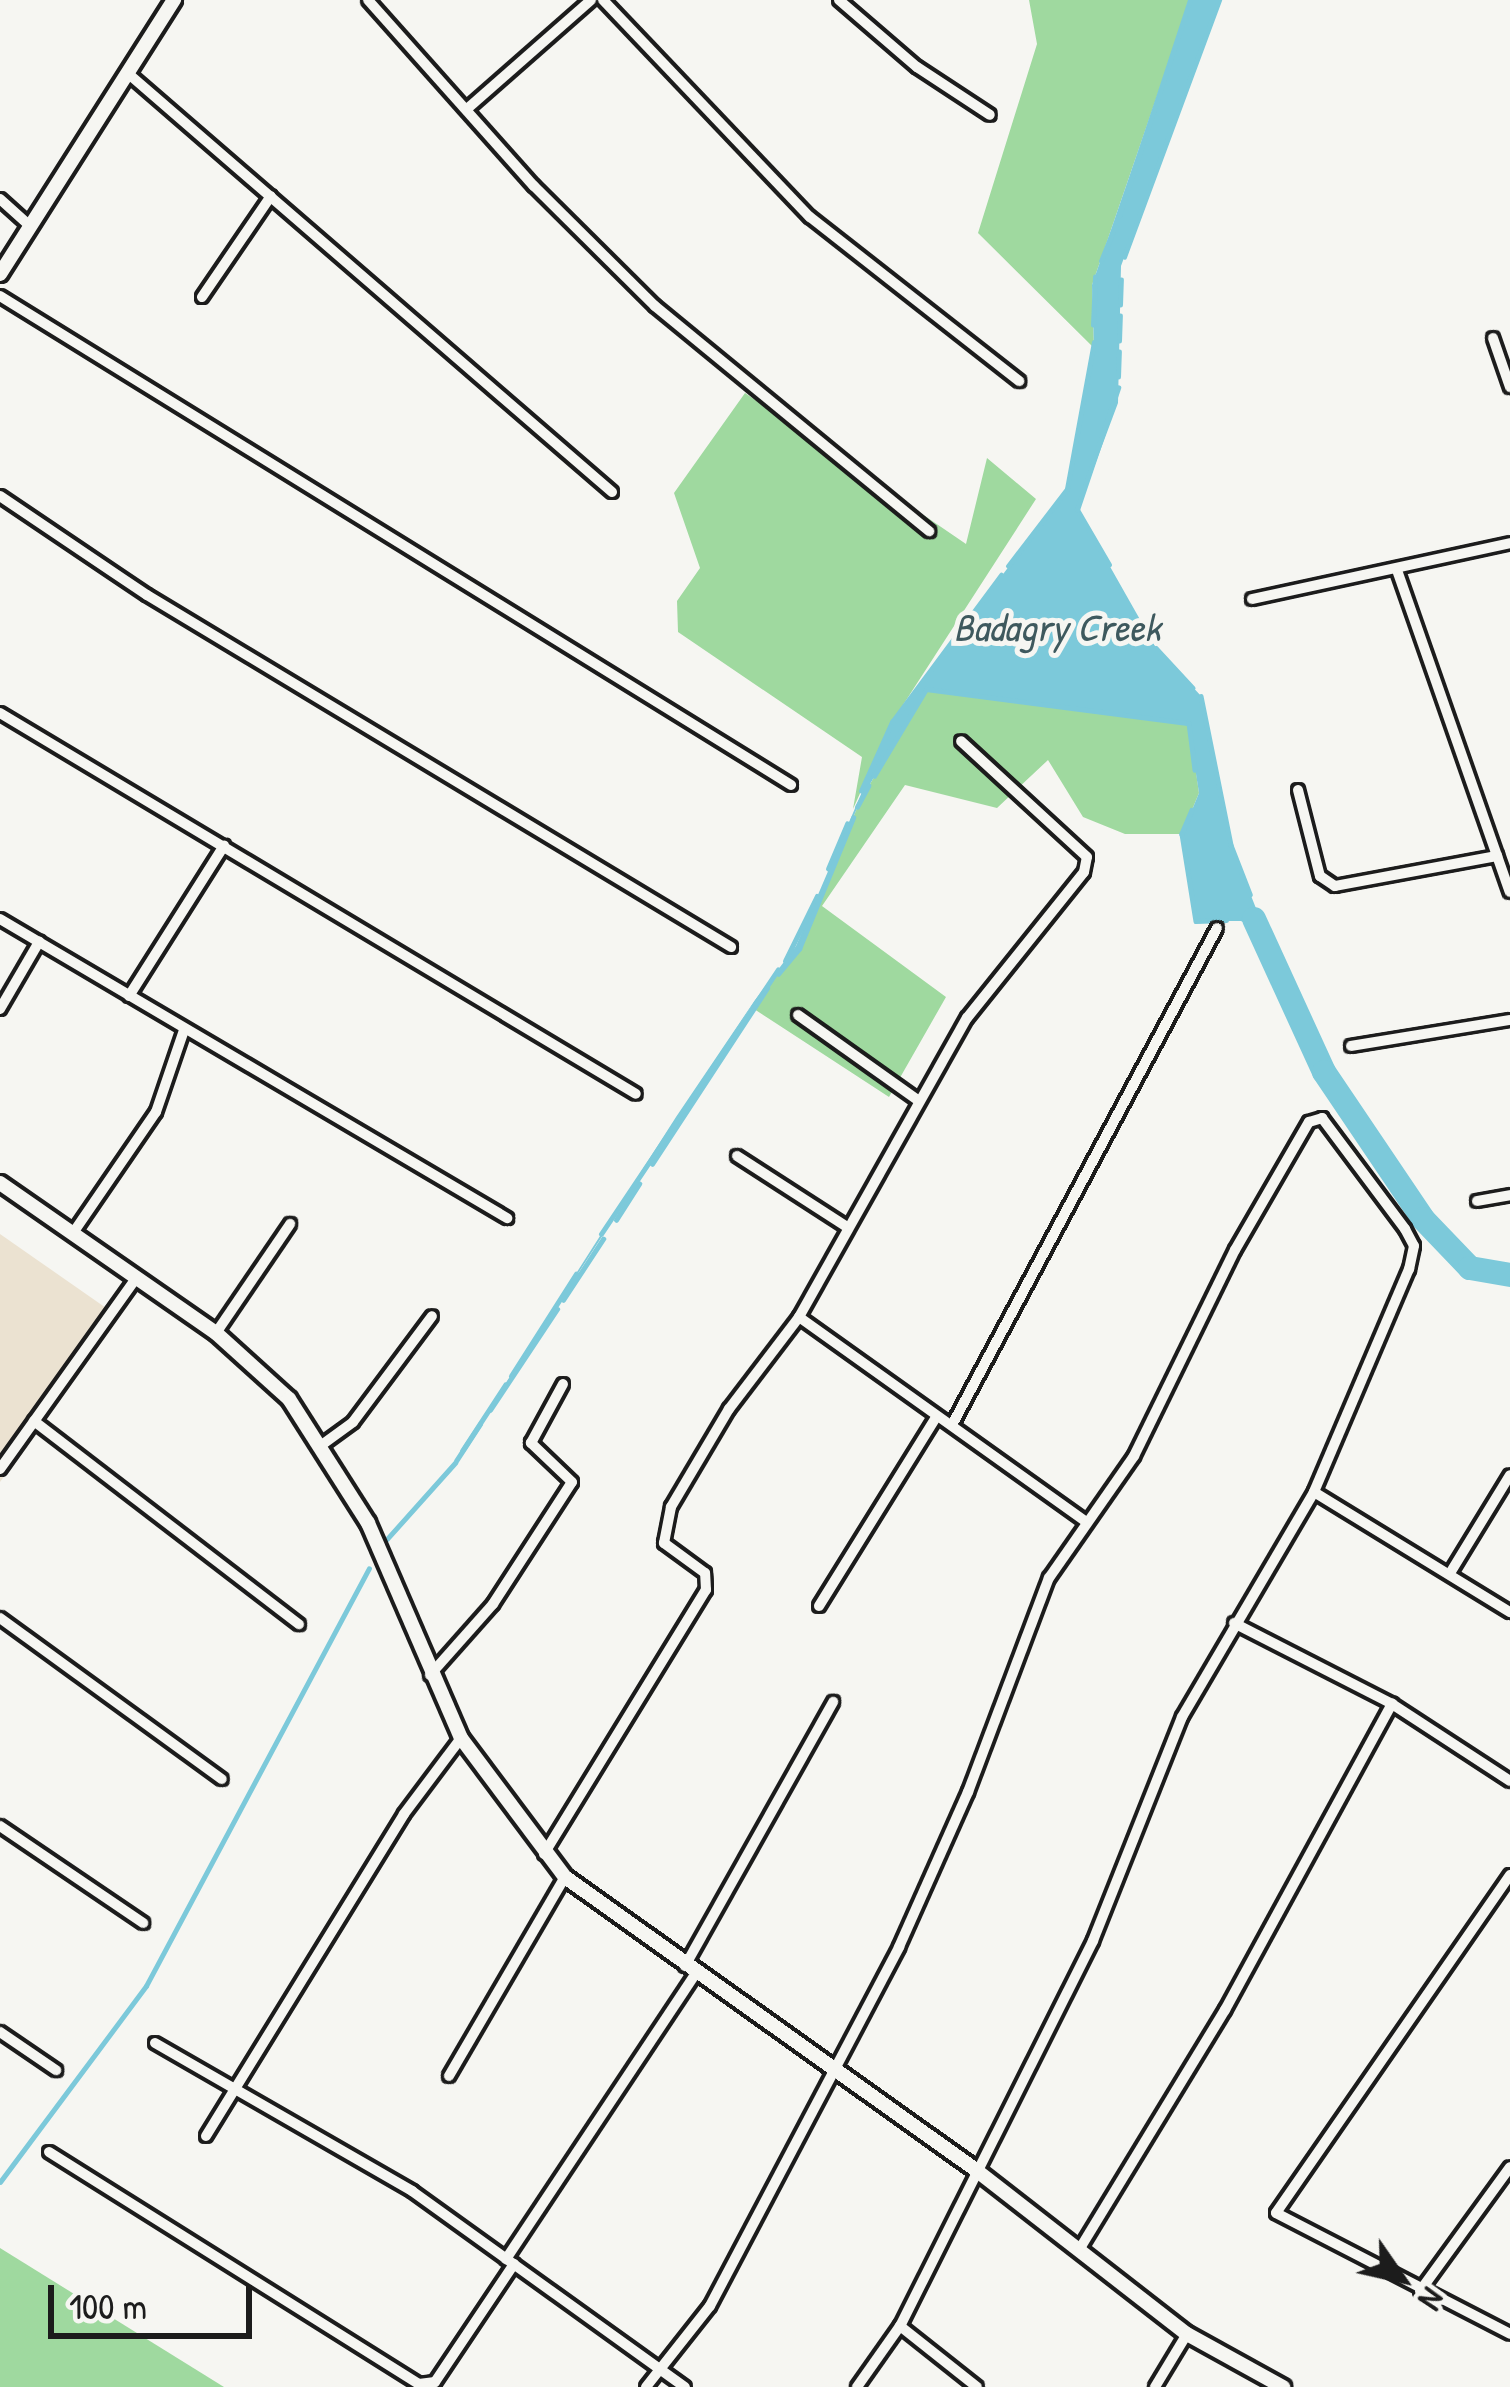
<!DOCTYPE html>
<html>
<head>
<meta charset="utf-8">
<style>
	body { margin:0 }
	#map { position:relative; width:1510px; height:2387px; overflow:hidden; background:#f6f6f2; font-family:"Patrick Hand",sans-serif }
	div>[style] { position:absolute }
	.built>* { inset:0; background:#ebe2d1 }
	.green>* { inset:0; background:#9fd99f }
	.water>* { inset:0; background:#7cc9da }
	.stream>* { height:4.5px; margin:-2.25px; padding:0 2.25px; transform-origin:2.25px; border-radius:2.25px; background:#7cc9da }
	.river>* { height:24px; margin:-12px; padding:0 12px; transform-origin:12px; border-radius:12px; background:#7cc9da }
	.roads { filter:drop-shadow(3px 0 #1c1c1c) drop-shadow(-3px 0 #1c1c1c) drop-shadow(0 3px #1c1c1c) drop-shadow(0 -3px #1c1c1c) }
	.minor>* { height:10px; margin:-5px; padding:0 5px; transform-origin:5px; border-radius:5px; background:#f6f6f2 }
	.tertiary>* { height:14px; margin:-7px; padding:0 7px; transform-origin:7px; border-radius:7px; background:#f6f6f2 }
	span { translate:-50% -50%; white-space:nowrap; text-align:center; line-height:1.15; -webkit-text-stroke:10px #f6f6f2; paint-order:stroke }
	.water-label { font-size:39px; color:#3e595e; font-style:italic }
	.north { position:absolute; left:1342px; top:2219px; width:120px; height:120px; -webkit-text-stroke:9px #f6f6f2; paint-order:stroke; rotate:124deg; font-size:33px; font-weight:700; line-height:48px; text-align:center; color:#1c1c1c }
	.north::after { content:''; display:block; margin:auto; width:42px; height:54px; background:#1c1c1c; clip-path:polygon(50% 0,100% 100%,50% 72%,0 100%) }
	.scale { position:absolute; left:48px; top:2285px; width:204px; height:54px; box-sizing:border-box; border:6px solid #1c1c1c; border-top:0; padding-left:15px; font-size:36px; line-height:42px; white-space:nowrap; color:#1c1c1c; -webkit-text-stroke:9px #f6f6f2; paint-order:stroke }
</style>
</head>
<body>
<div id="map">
	<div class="built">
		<i style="clip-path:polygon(0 1234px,119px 1317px,0 1482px)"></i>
	</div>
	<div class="green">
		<i style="clip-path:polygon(1029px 0,1190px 0,1092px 285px,1094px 348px,978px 233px,1037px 44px)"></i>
		<i style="clip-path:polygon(745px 393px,966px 544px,987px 458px,1036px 499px,892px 722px,853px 809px,862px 757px,678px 632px,677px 601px,700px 568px,674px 493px)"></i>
		<i style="clip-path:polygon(926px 689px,1189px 723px,1199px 793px,1182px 834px,1125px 834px,1083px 817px,1048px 760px,997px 808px,905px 785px,822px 906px,946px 997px,889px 1097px,751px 1007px,799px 948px,860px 801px)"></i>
		<i style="clip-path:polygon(0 2248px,224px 2387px,0 2387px)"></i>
	</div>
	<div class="water">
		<i style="clip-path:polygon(1190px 0,1219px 0,1121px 266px,1118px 403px,1078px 510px,1155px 646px,1201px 696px,1231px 845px,1261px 921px,1196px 921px,1182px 834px,1199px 793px,1188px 723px,926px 689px,860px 801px,799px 949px,751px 1007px,455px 1463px,676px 1117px,755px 1000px,796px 946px,892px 722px,1067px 489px,1094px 348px,1092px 285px)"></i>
	</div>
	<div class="stream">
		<i style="left:1119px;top:216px;width:227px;rotate:-71.8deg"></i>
		<i style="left:1124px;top:257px;width:274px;rotate:-69.7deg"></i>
		<i style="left:1101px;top:261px;width:31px;rotate:-68deg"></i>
		<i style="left:1120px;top:305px;width:25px;rotate:-88deg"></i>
		<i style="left:1093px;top:325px;width:48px;rotate:-87.6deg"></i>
		<i style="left:1119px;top:341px;width:25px;rotate:-88deg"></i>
		<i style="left:1118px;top:377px;width:25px;rotate:-88deg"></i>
		<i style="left:1109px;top:565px;width:64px;rotate:-120.2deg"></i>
		<i style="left:1077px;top:510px;width:129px;rotate:-71.4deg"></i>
		<i style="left:1008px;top:566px;width:97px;rotate:-52.5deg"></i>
		<i style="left:1067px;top:489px;width:149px;rotate:-79.6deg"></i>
		<i style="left:1156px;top:648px;width:54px;rotate:47.2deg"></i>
		<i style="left:1201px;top:696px;width:152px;rotate:78.6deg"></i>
		<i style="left:1231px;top:845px;width:53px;rotate:68.8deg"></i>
		<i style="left:874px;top:776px;width:101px;rotate:-59.1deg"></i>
		<i style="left:926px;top:689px;width:265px;rotate:7.4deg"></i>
		<i style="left:1189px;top:723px;width:47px;rotate:82.7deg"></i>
		<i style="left:861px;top:791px;width:76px;rotate:-65.8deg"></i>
		<i style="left:892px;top:722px;width:183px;rotate:-53.4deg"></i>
		<i style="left:857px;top:807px;width:24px;rotate:-62deg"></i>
		<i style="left:1192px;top:810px;width:26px;rotate:113deg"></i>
		<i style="left:1182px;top:834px;width:88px;rotate:80.9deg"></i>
		<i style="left:1196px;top:921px;width:30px;rotate:-2deg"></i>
		<i style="left:828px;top:869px;width:49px;rotate:-67.1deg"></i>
		<i style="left:1243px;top:919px;width:18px;rotate:6deg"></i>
		<i style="left:1261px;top:921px;width:5px;rotate:-112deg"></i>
		<i style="left:785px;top:961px;width:72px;rotate:-63.8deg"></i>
		<i style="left:778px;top:974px;width:33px;rotate:-50deg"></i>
		<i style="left:799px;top:949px;width:142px;rotate:-67.6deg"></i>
		<i style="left:652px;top:1164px;width:210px;rotate:-56.8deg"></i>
		<i style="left:616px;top:1220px;width:43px;rotate:-57.4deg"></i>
		<i style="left:601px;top:1234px;width:318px;rotate:-56.2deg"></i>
		<i style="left:563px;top:1300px;width:73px;rotate:-56.7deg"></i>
		<i style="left:511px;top:1376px;width:121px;rotate:-57.5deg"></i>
		<i style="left:490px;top:1410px;width:121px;rotate:-56.4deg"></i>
		<i style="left:462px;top:1451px;width:79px;rotate:-56.9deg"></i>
		<i style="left:456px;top:1461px;width:44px;rotate:-57deg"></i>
		<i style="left:387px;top:1539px;width:102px;rotate:-48.2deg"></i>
		<i style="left:0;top:2182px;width:244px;rotate:-53.3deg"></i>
		<i style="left:146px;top:1986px;width:473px;rotate:-61.9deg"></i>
	</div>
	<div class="river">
		<i style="left:1254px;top:919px;width:168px;rotate:65.4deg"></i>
		<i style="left:1324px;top:1072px;width:177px;rotate:56deg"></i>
		<i style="left:1423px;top:1219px;width:68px;rotate:46.2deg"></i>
		<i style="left:1470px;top:1268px;width:41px;rotate:9.9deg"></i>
	</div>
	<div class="roads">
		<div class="minor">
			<i style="left:368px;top:0;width:249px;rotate:48.3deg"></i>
			<i style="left:534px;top:186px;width:170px;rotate:44.8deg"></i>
			<i style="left:655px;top:306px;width:355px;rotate:39.4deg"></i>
			<i style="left:603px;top:0;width:300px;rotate:46.4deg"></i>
			<i style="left:810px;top:217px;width:266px;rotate:38.1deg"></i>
			<i style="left:839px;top:0;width:103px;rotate:40.7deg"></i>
			<i style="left:917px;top:67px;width:87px;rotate:33.3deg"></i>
			<i style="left:131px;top:76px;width:636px;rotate:40.86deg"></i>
			<i style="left:467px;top:109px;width:165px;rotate:-41.3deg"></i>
			<i style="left:0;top:199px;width:40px;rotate:42deg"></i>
			<i style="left:0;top:296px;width:930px;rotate:31.72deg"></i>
			<i style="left:202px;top:297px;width:122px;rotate:-55.7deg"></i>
			<i style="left:1493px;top:338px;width:52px;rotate:70.9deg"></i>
			<i style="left:0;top:496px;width:177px;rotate:34deg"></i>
			<i style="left:147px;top:595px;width:682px;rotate:31.08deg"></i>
			<i style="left:1397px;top:570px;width:341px;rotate:70.7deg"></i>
			<i style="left:1252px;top:599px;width:264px;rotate:-12.2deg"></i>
			<i style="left:0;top:713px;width:741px;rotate:30.92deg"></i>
			<i style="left:1298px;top:790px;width:89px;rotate:75.7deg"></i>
			<i style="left:1320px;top:876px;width:18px;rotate:34deg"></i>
			<i style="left:1335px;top:886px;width:165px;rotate:-10.5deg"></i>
			<i style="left:0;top:919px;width:589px;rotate:30.53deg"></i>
			<i style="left:129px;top:996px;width:178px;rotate:-57.7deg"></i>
			<i style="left:0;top:1009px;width:78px;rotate:-59.8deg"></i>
			<i style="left:798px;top:1015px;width:148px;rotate:35.4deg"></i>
			<i style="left:1351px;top:1046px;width:161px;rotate:-9.3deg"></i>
			<i style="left:737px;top:1156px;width:131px;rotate:32.8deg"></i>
			<i style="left:1477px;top:1201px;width:34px;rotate:-10deg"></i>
			<i style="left:73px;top:1233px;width:147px;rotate:-55.6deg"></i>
			<i style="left:156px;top:1112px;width:87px;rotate:-71.1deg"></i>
			<i style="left:799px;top:1317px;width:353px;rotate:35.5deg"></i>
			<i style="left:216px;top:1333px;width:132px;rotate:-55.8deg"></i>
			<i style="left:34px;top:1421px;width:334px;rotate:37.5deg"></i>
			<i style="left:952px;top:1425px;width:563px;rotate:-61.93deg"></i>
			<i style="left:323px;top:1444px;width:37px;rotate:-36deg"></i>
			<i style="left:353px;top:1422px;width:132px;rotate:-53.3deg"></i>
			<i style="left:0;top:1469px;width:236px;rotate:-54.5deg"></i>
			<i style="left:1314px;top:1492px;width:230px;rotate:31.5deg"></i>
			<i style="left:1452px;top:1570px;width:111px;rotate:-58.6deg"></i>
			<i style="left:819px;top:1606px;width:222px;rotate:-58.2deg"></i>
			<i style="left:0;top:1618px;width:274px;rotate:36deg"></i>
			<i style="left:1234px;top:1623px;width:178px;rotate:27.1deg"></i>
			<i style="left:1392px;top:1704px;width:141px;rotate:33.1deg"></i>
			<i style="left:430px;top:1675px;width:95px;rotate:-48.4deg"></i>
			<i style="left:493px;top:1604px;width:145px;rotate:-57.1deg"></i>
			<i style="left:572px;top:1482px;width:57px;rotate:-136.4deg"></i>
			<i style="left:531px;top:1443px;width:67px;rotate:-61.5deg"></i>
			<i style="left:0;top:1826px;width:173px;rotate:34.1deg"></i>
			<i style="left:544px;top:1854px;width:310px;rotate:-58.5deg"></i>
			<i style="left:706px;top:1590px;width:17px;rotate:-93deg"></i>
			<i style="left:705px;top:1573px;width:51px;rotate:-143.8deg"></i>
			<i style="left:664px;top:1543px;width:37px;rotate:-79deg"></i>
			<i style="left:671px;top:1507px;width:114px;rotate:-59.4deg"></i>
			<i style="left:729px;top:1409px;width:116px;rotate:-52.7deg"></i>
			<i style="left:799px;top:1317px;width:343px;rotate:-60.7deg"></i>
			<i style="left:967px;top:1018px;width:187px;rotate:-51.3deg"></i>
			<i style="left:1084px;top:872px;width:15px;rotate:-79deg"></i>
			<i style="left:1087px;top:857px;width:171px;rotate:-137.4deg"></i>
			<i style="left:1510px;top:1875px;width:411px;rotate:124.7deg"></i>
			<i style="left:1276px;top:2213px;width:263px;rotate:27.3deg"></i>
			<i style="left:685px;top:1966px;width:303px;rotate:-60.7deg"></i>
			<i style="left:0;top:2032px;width:68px;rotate:34.2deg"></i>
			<i style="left:155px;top:2043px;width:297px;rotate:29.9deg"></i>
			<i style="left:412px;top:2191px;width:336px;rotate:35.7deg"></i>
			<i style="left:449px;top:2076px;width:230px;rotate:-59.8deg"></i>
			<i style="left:206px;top:2136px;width:378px;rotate:-58.4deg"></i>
			<i style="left:404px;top:1814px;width:95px;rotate:-53.1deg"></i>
			<i style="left:49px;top:2152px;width:437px;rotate:32.1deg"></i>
			<i style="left:419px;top:2384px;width:16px;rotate:-7deg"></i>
			<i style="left:435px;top:2382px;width:142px;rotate:-56.2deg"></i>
			<i style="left:1079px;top:2250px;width:281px;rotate:-58.7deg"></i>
			<i style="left:1225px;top:2010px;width:349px;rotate:-61.4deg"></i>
			<i style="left:506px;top:2259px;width:342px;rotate:-56.4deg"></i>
			<i style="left:1420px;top:2291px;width:153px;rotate:-54deg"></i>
			<i style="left:900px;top:2326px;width:98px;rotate:38.4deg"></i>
			<i style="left:646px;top:2387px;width:103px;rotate:-51.7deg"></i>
			<i style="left:710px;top:2306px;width:406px;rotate:-62.2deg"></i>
			<i style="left:899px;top:1947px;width:170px;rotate:-66deg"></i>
			<i style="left:968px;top:1792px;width:229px;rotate:-69.3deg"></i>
			<i style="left:1049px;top:1578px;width:149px;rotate:-55.1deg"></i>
			<i style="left:1134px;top:1456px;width:229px;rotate:-63.9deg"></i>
			<i style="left:1235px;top:1250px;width:148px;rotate:-60deg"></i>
			<i style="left:1309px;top:1122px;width:14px;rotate:-17deg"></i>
			<i style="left:1322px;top:1118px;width:139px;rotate:53.2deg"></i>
			<i style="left:1405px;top:1229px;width:19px;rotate:62deg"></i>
			<i style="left:1414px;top:1246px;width:24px;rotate:102deg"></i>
			<i style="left:1409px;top:1269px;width:242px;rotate:113.1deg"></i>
			<i style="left:1314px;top:1492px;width:261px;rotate:120.4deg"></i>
			<i style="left:1182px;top:1717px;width:241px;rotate:111.7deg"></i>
			<i style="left:1093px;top:1941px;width:431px;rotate:116.6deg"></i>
			<i style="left:900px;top:2326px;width:75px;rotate:125.2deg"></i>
			<i style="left:1155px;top:2387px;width:62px;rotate:-58.9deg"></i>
		</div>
		<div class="tertiary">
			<i style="left:0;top:274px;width:325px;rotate:-57.6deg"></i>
			<i style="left:0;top:1183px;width:263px;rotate:34.8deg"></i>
			<i style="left:216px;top:1333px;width:98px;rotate:42.1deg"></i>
			<i style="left:289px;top:1399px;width:147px;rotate:57.5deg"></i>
			<i style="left:368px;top:1523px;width:234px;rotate:66.6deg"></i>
			<i style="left:461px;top:1738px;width:174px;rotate:53.2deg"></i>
			<i style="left:565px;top:1877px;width:505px;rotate:35.48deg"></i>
			<i style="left:976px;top:2170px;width:267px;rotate:37.9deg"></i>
			<i style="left:1187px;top:2334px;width:110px;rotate:28.9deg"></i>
		</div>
	</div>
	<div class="water-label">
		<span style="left:1057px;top:627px">Badagry Creek</span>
	</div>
	<div class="north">N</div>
	<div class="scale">100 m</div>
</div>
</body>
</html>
